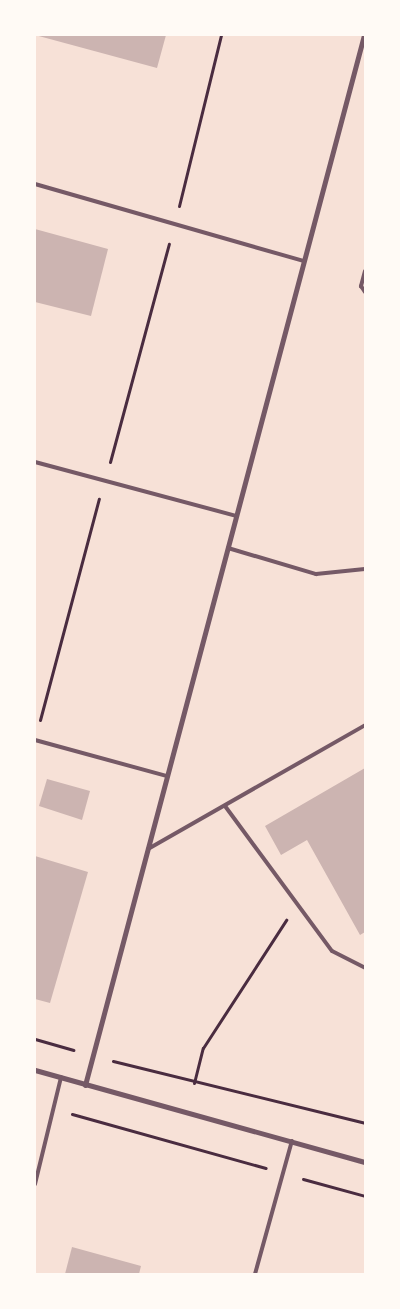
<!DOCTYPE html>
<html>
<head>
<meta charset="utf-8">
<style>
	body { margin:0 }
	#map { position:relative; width:400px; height:1309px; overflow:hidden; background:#f7e1d7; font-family:"Nunito Sans",sans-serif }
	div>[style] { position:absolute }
	.building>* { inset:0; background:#ccb4b1 }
	.path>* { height:3px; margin:-1.5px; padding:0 1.5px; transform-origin:1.5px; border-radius:1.5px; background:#4a2c40 }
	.service>* { height:4px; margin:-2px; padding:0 2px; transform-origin:2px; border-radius:2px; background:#755966 }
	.minor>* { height:5px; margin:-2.5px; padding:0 2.5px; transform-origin:2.5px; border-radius:2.5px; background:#755966 }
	span { translate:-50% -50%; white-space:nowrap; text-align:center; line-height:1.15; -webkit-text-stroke:4.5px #fffaf5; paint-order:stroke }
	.frame { position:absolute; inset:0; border:36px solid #fffaf5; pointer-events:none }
</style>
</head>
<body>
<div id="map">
	<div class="building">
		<i style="clip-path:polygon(35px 35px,166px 35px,157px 68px)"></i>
		<i style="clip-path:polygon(35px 229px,108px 249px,91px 316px,35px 302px)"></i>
		<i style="clip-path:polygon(365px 768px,365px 932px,360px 935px,307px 840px,281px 855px,265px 826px)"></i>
		<i style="clip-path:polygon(47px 779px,90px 791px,82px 820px,39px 806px)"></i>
		<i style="clip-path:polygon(35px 856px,88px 872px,50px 1003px,35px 999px)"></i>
		<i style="clip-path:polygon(72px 1247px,141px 1266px,139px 1274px,65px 1274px)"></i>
	</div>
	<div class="path">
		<i style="left:179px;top:206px;width:176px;rotate:-76.2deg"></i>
		<i style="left:110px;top:462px;width:226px;rotate:-74.9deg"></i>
		<i style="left:40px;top:720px;width:229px;rotate:-75.1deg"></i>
		<i style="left:35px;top:1039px;width:40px;rotate:16deg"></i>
		<i style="left:113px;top:1061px;width:260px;rotate:13.8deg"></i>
		<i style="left:194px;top:1083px;width:36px;rotate:-76deg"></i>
		<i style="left:203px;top:1048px;width:153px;rotate:-57deg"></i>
		<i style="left:72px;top:1114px;width:201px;rotate:15.6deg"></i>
		<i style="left:303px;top:1179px;width:64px;rotate:15.3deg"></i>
	</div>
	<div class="service">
		<i style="left:35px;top:184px;width:280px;rotate:16deg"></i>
		<i style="left:365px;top:271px;width:16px;rotate:105deg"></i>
		<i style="left:361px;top:286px;width:7px;rotate:56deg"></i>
		<i style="left:35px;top:462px;width:208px;rotate:15deg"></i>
		<i style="left:228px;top:548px;width:92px;rotate:16.5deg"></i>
		<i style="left:316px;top:574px;width:49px;rotate:-5.8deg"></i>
		<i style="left:35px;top:740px;width:137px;rotate:15.3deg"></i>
		<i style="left:225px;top:806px;width:180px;rotate:53.6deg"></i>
		<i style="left:332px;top:951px;width:37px;rotate:27deg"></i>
		<i style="left:148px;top:849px;width:250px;rotate:-29.7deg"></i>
		<i style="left:35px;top:1184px;width:110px;rotate:-76.3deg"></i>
		<i style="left:255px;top:1274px;width:138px;rotate:-74.5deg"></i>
	</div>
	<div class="minor">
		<i style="left:35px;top:1070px;width:343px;rotate:15.6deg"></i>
		<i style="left:85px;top:1085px;width:1086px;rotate:-75.12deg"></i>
	</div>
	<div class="frame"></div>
</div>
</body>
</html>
